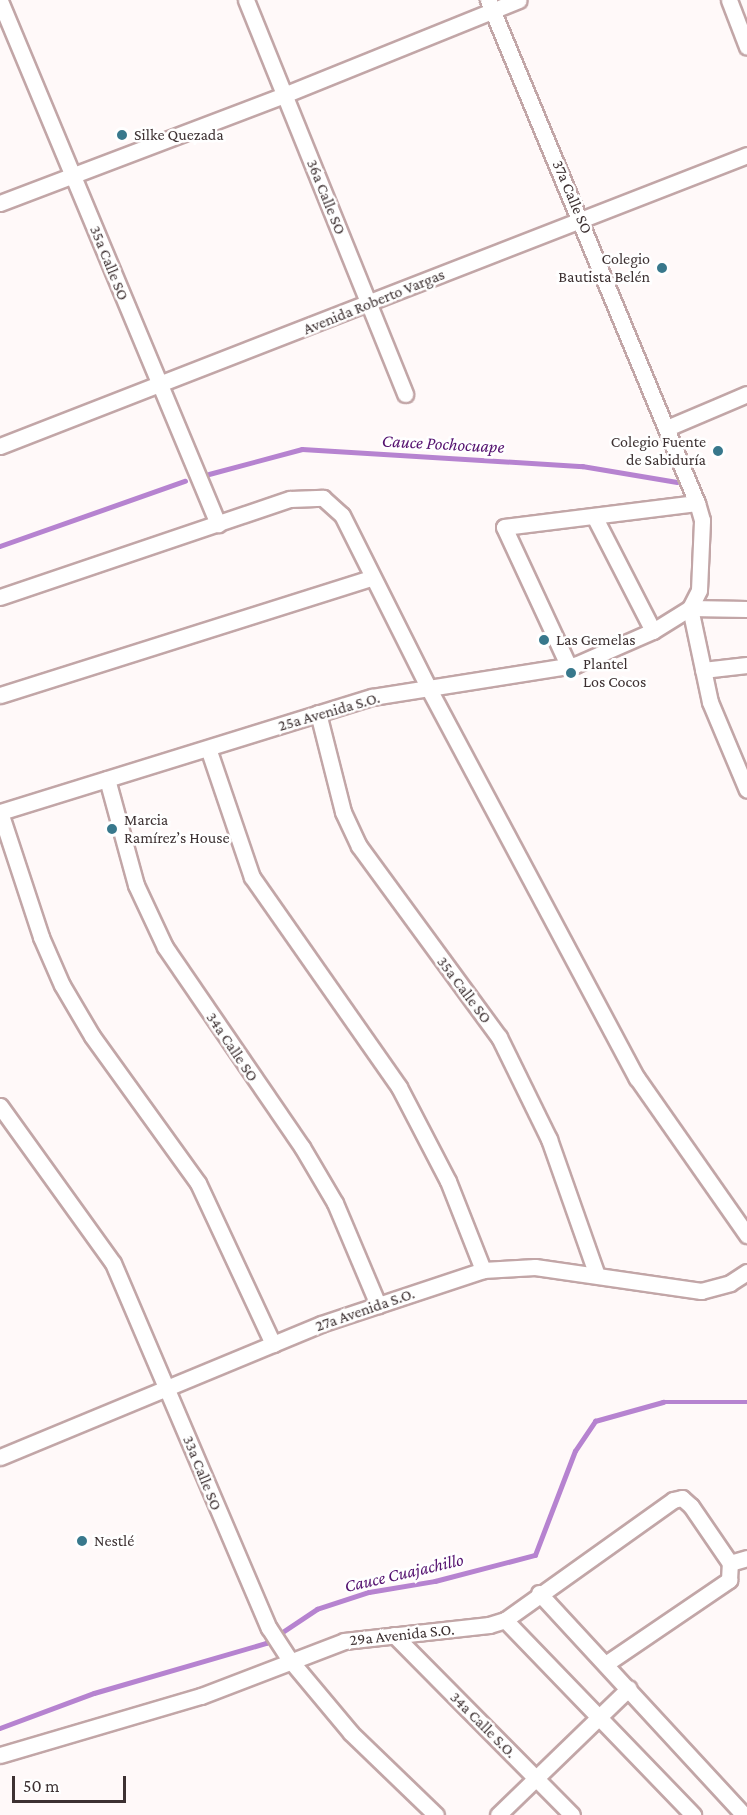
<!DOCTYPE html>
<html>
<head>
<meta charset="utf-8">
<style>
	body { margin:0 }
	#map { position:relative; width:747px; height:1815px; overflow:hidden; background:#fff9f9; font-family:"Crimson Pro",serif }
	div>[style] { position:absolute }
	.stream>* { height:4.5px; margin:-2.25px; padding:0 2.25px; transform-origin:2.25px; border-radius:2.25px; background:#b683d0 }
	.roads { filter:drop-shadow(2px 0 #c2a6a7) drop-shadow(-2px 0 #c2a6a7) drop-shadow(0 2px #c2a6a7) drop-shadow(0 -2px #c2a6a7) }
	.minor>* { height:15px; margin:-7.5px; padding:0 7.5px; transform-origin:7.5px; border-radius:7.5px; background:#fff }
	.dots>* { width:16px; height:16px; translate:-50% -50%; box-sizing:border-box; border:3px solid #fff; border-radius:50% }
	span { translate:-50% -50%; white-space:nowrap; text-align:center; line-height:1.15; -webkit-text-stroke:5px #fff; paint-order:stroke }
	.poi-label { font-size:16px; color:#3d3132 }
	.left { translate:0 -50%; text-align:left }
	.right { translate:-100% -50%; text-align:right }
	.street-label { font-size:16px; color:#3d3132 }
	.water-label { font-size:18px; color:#54116f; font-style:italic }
	.scale { position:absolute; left:12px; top:1776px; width:114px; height:27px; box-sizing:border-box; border:3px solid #3d3132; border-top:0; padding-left:8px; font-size:18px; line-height:21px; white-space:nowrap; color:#3d3132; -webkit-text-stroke:4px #fff; paint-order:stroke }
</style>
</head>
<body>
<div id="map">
	<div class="stream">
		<i style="left:209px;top:474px;width:96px;rotate:-15deg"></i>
		<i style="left:302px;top:449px;width:281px;rotate:3.5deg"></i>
		<i style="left:582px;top:466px;width:96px;rotate:9.6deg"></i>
		<i style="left:0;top:546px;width:196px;rotate:-19.4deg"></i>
		<i style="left:0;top:1728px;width:100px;rotate:-20.4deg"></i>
		<i style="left:94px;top:1693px;width:179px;rotate:-16.2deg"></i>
		<i style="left:266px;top:1643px;width:61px;rotate:-33.7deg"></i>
		<i style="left:317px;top:1609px;width:55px;rotate:-18.1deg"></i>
		<i style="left:369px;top:1592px;width:67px;rotate:-9.5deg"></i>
		<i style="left:435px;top:1581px;width:103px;rotate:-14.6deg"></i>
		<i style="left:535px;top:1555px;width:111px;rotate:-69deg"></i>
		<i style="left:575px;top:1451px;width:36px;rotate:-56deg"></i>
		<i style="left:595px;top:1421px;width:71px;rotate:-15.6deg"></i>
		<i style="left:663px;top:1402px;width:84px"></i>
	</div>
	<div class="roads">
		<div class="minor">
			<i style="left:246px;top:0;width:425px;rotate:68deg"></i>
			<i style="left:729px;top:0;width:50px;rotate:69deg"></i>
			<i style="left:0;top:1px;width:567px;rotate:67.37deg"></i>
			<i style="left:0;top:203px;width:304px;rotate:-20.8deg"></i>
			<i style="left:284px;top:95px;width:253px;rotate:-22deg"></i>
			<i style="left:667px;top:428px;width:87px;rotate:-23deg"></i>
			<i style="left:0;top:446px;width:802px;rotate:-21.28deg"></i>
			<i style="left:594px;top:516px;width:129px;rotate:62.8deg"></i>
			<i style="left:0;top:597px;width:306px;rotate:-18.7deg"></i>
			<i style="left:290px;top:499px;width:33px;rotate:-2deg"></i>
			<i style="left:323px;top:498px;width:25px;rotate:42deg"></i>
			<i style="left:342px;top:515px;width:197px;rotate:63.4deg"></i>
			<i style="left:430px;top:691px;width:439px;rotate:61.9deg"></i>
			<i style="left:637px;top:1078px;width:192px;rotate:55deg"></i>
			<i style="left:690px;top:608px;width:96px;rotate:78deg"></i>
			<i style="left:710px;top:702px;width:95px;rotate:67.2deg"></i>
			<i style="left:690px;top:608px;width:57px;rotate:1deg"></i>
			<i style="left:569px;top:667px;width:154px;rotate:-114.9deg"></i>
			<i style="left:504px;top:527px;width:194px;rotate:-7.1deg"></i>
			<i style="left:703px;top:670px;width:44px;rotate:-6.5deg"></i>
			<i style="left:0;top:695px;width:390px;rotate:-17.5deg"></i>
			<i style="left:318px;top:713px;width:102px;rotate:75.8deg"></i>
			<i style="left:343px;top:812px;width:38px;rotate:65deg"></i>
			<i style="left:359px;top:846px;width:237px;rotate:53.8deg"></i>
			<i style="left:499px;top:1037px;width:114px;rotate:63.9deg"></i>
			<i style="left:549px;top:1139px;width:144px;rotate:70.6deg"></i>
			<i style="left:209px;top:751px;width:133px;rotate:71.2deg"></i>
			<i style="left:252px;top:877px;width:256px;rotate:55deg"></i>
			<i style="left:399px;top:1087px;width:106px;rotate:62.5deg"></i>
			<i style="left:448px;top:1181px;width:96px;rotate:68.5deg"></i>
			<i style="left:107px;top:779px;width:110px;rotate:74.7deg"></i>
			<i style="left:136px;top:885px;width:68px;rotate:64.9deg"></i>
			<i style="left:165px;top:947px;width:242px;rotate:55.6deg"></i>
			<i style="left:302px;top:1147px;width:65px;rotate:59.5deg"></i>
			<i style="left:335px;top:1203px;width:111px;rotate:67.1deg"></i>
			<i style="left:0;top:812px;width:389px;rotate:-17.2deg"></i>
			<i style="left:372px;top:697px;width:206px;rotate:-9deg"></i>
			<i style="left:575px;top:665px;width:85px;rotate:-23.6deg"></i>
			<i style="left:653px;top:631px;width:44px;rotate:-31.9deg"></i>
			<i style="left:690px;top:608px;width:20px;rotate:-63deg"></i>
			<i style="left:699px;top:590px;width:70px;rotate:-87.5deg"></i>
			<i style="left:702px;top:520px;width:18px;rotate:-106deg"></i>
			<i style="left:697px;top:503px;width:545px;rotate:-112.56deg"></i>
			<i style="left:0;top:812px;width:132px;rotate:71.8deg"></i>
			<i style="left:41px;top:937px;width:52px;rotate:66.4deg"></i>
			<i style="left:62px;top:985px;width:59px;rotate:59.5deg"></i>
			<i style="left:92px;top:1036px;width:181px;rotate:54.2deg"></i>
			<i style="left:198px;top:1183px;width:178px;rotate:65deg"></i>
			<i style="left:0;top:1106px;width:193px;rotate:54.3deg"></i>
			<i style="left:113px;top:1263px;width:397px;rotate:66.9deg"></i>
			<i style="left:269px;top:1628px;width:38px;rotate:57deg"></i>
			<i style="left:290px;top:1660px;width:95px;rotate:50.1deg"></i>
			<i style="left:351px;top:1733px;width:118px;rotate:44deg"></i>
			<i style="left:0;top:1457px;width:347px;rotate:-22.5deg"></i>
			<i style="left:321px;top:1324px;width:171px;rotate:-18.4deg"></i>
			<i style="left:483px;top:1270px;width:52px;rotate:-3.3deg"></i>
			<i style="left:535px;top:1267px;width:168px;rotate:8.2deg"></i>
			<i style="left:701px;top:1291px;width:30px;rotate:-15deg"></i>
			<i style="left:730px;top:1283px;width:20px;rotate:-33deg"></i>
			<i style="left:539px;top:1593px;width:302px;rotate:47.3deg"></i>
			<i style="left:505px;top:1620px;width:271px;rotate:46deg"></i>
			<i style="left:394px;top:1635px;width:253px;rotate:45.3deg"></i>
			<i style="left:607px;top:1663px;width:148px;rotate:-34.2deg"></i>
			<i style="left:729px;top:1580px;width:17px;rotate:-87deg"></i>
			<i style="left:0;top:1755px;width:209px;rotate:-16.4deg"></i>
			<i style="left:201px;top:1696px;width:153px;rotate:-21deg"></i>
			<i style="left:344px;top:1641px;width:146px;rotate:-6.3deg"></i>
			<i style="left:489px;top:1625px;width:17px;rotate:-17deg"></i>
			<i style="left:505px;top:1620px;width:206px;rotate:-35.5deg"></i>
			<i style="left:673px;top:1500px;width:9px;rotate:-13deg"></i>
			<i style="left:682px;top:1498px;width:12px;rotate:42deg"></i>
			<i style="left:691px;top:1506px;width:69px;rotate:55.6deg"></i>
			<i style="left:730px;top:1563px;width:18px;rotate:-16deg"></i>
			<i style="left:498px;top:1815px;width:182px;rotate:-44.1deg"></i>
		</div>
	</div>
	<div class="dots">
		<i style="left:122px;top:135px;background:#38788c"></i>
		<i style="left:662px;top:268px;background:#38788c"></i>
		<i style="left:718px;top:451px;background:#38788c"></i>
		<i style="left:544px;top:640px;background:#38788c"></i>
		<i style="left:571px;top:673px;background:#38788c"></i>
		<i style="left:112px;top:829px;background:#38788c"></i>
		<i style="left:82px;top:1541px;background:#38788c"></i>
	</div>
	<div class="poi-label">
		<span class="left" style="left:134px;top:135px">Silke Quezada</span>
		<span class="right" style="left:650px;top:268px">Colegio<br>Bautista Belén</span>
		<span class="right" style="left:706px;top:451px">Colegio Fuente<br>de Sabiduría</span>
		<span class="left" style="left:556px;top:640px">Las Gemelas</span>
		<span class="left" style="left:583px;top:673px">Plantel<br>Los Cocos</span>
		<span class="left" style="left:124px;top:829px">Marcia<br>Ramírez’s House</span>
		<span class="left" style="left:94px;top:1541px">Nestlé</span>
	</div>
	<div class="street-label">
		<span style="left:326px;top:197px;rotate:68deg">36a Calle SO</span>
		<span style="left:572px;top:197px;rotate:67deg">37a Calle SO</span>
		<span style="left:109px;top:263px;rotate:68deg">35a Calle SO</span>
		<span style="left:374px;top:302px;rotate:-22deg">Avenida Roberto Vargas</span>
		<span style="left:329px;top:712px;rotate:-16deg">25a Avenida S.O.</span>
		<span style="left:464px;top:990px;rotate:53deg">35a Calle SO</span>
		<span style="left:232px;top:1047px;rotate:56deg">34a Calle SO</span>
		<span style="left:365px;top:1310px;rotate:-19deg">27a Avenida S.O.</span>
		<span style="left:202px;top:1473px;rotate:68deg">33a Calle SO</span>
		<span style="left:402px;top:1635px;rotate:-6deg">29a Avenida S.O.</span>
		<span style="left:483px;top:1725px;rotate:45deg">34a Calle S.O.</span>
	</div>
	<div class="water-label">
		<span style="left:443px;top:444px;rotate:3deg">Cauce Pochocuape</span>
		<span style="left:404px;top:1573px;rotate:-13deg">Cauce Cuajachillo</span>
	</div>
	<div class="scale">50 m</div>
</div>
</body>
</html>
